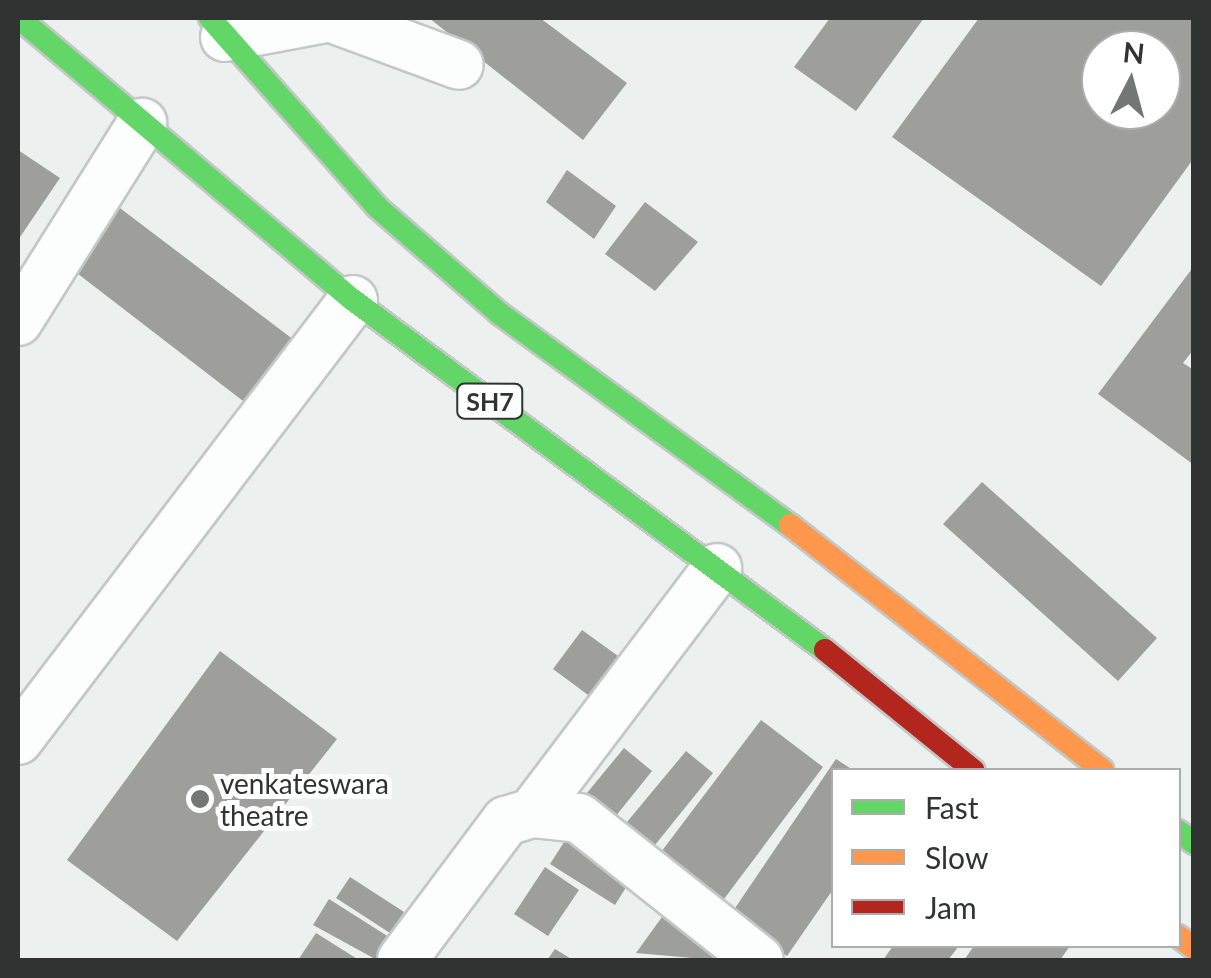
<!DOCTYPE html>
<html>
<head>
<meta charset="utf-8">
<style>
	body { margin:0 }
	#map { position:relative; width:1211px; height:978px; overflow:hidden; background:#ecf1ef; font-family:Lato,sans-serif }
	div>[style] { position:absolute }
	.building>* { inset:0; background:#9e9e9d }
	.roads { filter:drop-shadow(2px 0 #c3c7c6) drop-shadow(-2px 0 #c3c7c6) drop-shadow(0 2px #c3c7c6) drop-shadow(0 -2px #c3c7c6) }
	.street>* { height:48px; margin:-24px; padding:0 24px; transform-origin:24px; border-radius:24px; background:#fcfdfd }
	.fast>* { height:22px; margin:-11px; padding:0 11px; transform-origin:11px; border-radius:11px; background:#63d668 }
	.slow>* { height:22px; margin:-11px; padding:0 11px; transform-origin:11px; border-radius:11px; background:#ff974d }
	.jam>* { height:22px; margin:-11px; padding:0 11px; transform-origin:11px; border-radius:11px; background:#b3261e }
	.dots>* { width:28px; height:28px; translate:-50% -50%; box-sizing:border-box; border:5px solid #fff; border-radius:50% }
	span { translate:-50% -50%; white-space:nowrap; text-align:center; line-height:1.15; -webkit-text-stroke:10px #fff; paint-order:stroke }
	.shield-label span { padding:2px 8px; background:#fff; border:2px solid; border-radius:8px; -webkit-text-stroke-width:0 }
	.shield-label { font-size:25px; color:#303332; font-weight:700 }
	.poi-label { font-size:28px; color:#303332 }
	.left { translate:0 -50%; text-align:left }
	.frame { position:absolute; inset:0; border:20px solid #303332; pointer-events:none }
	.legend { position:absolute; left:831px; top:768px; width:350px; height:180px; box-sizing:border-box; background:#fff; border:2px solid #acadad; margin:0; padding:12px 18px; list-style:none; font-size:30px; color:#303332 }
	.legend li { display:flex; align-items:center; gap:20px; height:50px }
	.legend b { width:50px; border:2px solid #acadad }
	.north { position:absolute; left:1081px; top:30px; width:100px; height:100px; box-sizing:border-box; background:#fff; border:2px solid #acadad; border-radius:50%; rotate:6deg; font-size:28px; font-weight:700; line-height:40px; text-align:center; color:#303332 }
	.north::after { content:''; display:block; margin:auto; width:35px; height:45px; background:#727674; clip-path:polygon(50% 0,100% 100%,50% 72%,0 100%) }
</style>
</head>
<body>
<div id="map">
	<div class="building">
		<i style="clip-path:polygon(429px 18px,540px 18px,627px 83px,583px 140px)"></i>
		<i style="clip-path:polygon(830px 18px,924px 18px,856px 111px,794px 67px)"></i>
		<i style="clip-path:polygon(evenodd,979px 18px,1194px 18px,1194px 158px,1101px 286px,892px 137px,979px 18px,1101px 50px,1161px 50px,1161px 110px,1101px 110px,1101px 50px)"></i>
		<i style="clip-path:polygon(18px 150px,60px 178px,18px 240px)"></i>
		<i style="clip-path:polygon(567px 170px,616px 206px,594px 239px,546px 202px)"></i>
		<i style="clip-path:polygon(108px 199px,294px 340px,243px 401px,60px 260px)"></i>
		<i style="clip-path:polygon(645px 202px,698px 242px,655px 291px,605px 254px)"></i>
		<i style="clip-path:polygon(1194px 266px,1194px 349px,1183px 363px,1194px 370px,1194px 465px,1098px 394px)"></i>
		<i style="clip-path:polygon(982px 482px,1157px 638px,1118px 681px,943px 524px)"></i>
		<i style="clip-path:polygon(582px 630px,636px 669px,607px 709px,553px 669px)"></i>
		<i style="clip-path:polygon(220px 651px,337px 739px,177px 941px,67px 860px)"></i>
		<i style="clip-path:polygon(761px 720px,823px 767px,718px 907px,655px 860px)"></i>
		<i style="clip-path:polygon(624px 748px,652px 771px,611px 822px,582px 799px)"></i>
		<i style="clip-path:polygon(686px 751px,713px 773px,655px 845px,627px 822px)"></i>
		<i style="clip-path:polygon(836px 759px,853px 770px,834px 770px,834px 888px,787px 956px,729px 917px)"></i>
		<i style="clip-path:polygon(566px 839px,630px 881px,615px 905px,550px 864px)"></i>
		<i style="clip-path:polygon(545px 867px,579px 890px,548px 936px,514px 914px)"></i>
		<i style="clip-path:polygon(350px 877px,404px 912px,390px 933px,336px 898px)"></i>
		<i style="clip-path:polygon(329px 899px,392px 939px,377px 960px,313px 925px)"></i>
		<i style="clip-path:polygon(667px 910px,723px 950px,715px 960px,636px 953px)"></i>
		<i style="clip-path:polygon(316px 933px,359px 960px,298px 960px)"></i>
		<i style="clip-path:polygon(893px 946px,959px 946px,948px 960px,883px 960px)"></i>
		<i style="clip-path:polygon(974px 946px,1070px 946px,1060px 960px,964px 960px)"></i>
		<i style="clip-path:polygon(555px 949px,573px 960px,547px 960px)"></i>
	</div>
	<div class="roads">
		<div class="street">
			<i style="left:332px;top:18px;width:135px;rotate:20.3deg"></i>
			<i style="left:225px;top:37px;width:103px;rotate:-10.7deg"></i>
			<i style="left:18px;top:321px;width:234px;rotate:-57.9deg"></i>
			<i style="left:18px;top:740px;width:553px;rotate:-52.72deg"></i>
			<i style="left:532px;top:813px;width:307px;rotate:-52.9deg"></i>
			<i style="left:402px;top:960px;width:174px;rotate:-53.2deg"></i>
			<i style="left:506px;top:821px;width:27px;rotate:-17deg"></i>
			<i style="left:532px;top:813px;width:47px;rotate:6.1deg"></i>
			<i style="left:579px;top:818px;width:229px;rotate:38.3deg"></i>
		</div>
		<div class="fast">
			<i style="left:19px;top:18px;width:437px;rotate:40.2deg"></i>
			<i style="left:353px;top:300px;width:588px;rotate:36.56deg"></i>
			<i style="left:210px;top:18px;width:252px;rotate:48.5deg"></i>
			<i style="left:377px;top:207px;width:162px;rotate:41deg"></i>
			<i style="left:499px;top:313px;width:360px;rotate:36.1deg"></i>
			<i style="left:1178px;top:831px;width:20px;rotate:37deg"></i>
		</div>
		<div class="slow">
			<i style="left:790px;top:525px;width:397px;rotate:38.1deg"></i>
			<i style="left:1178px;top:936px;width:20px;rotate:37deg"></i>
		</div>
		<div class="jam">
			<i style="left:825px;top:650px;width:191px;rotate:39deg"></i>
		</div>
	</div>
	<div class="dots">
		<i style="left:200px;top:799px;background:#727674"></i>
	</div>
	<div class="shield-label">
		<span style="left:490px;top:401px">SH7</span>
	</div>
	<div class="poi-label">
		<span class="left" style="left:220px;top:799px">venkateswara<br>theatre</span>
	</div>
	<div class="frame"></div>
	<ul class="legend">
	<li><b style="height:12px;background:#63d668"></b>Fast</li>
	<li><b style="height:12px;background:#ff974d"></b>Slow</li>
	<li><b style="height:12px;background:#b3261e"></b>Jam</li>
	</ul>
	<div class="north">N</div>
</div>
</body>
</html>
